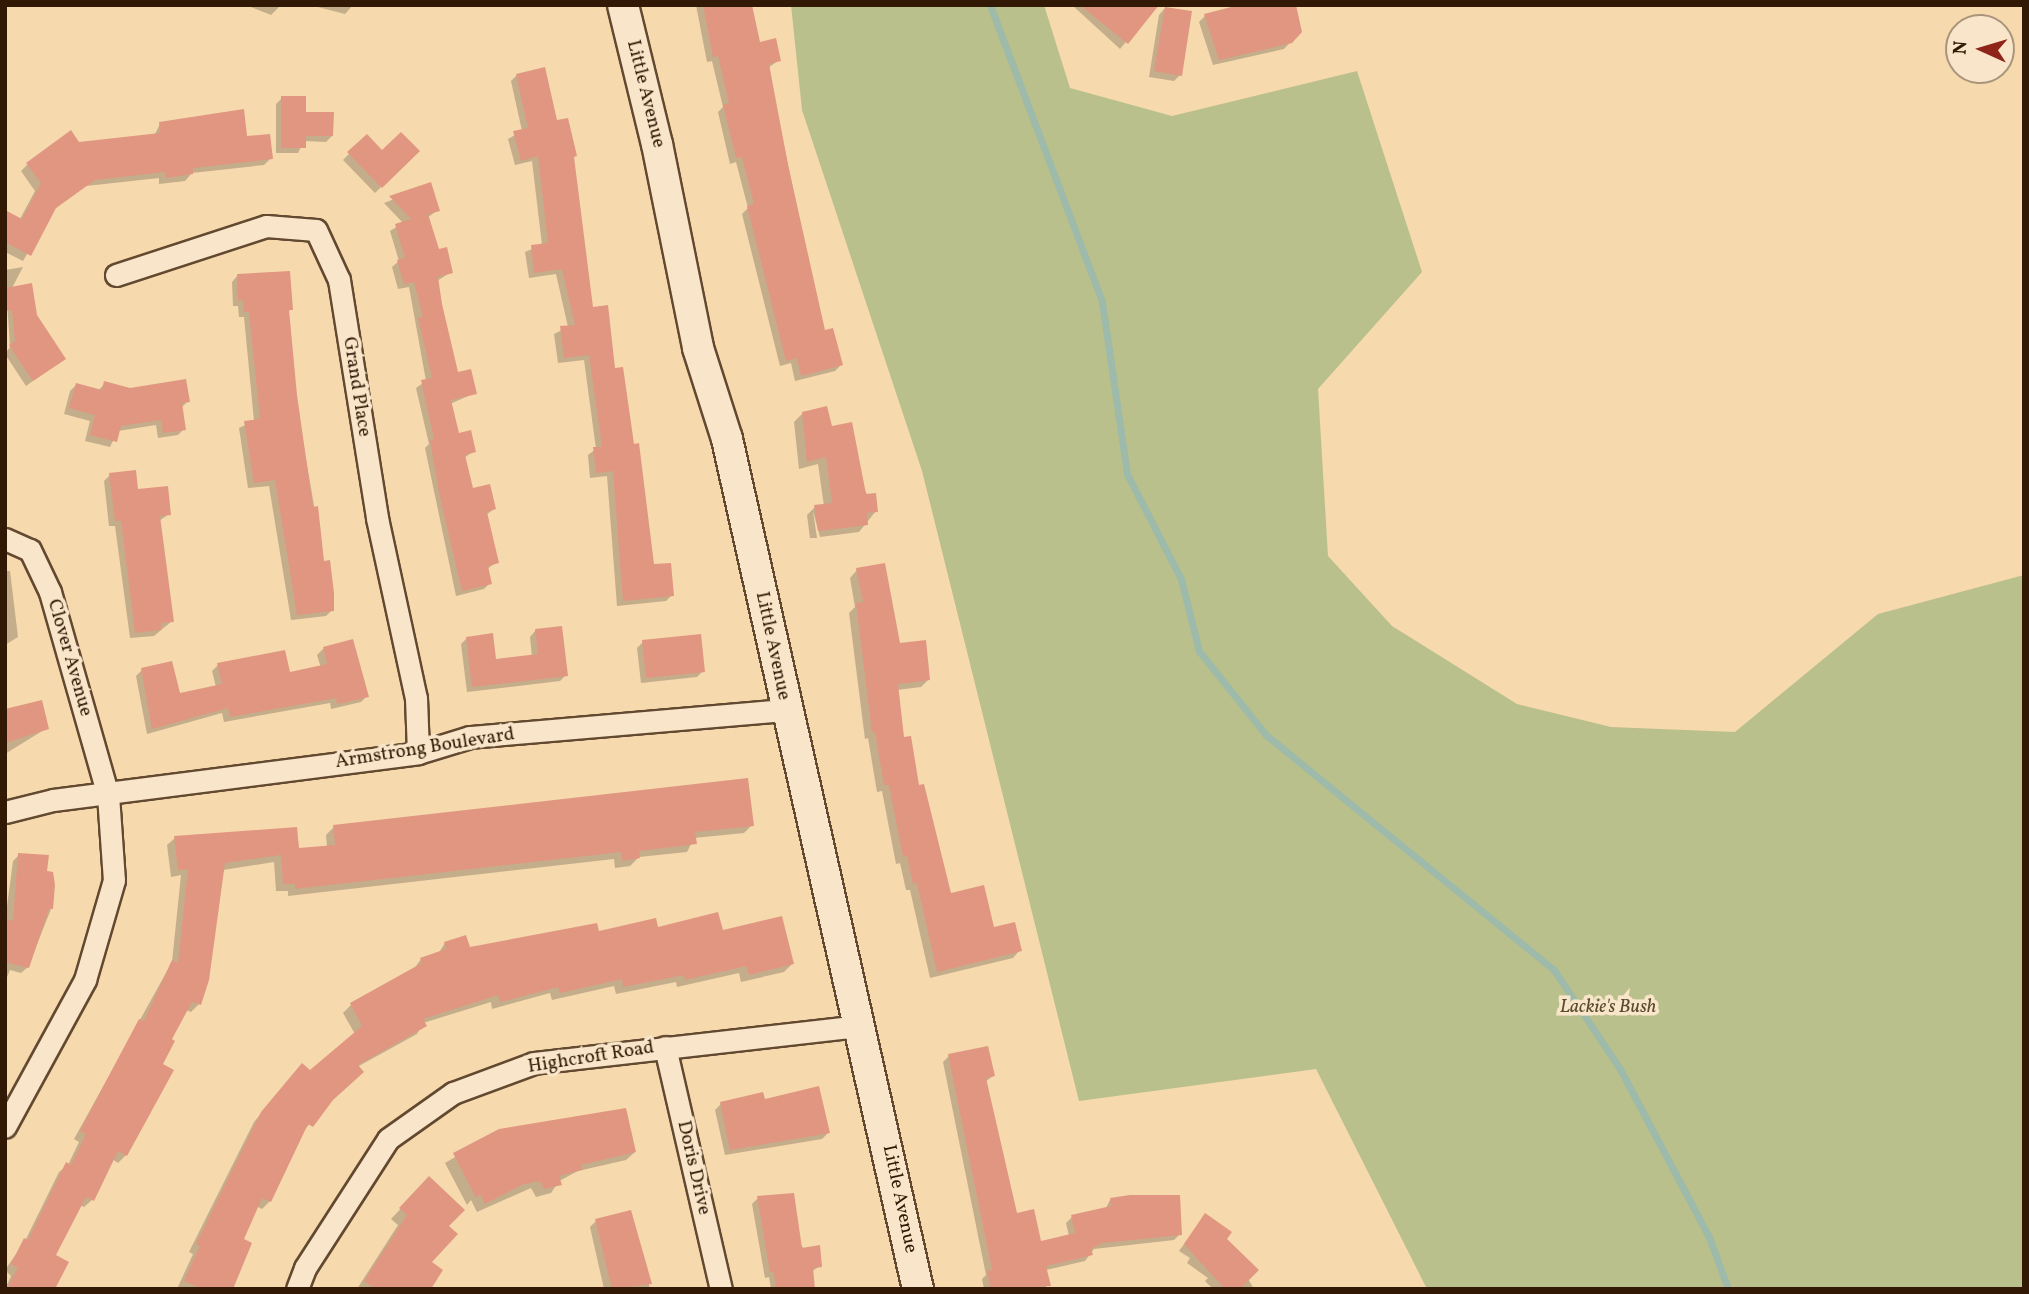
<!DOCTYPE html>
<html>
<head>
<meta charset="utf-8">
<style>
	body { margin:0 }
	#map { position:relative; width:2029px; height:1294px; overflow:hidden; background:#f6d9ad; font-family:Vollkorn,serif }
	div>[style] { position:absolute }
	.green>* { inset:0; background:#bac08b }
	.shadow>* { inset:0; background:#0003 }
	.stream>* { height:7px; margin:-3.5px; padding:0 3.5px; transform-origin:3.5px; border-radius:3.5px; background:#9dbaaa }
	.building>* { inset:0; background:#e19682 }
	.roads { filter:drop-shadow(2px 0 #624930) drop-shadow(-2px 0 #624930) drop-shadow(0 2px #624930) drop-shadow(0 -2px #624930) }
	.street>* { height:21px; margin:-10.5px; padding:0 10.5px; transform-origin:10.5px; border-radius:10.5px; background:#f9e6ca }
	.secondary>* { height:30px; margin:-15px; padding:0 15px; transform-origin:15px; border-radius:15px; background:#f9e6ca }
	span { translate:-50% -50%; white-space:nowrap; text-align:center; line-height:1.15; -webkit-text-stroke:7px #f9e6ca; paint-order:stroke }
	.street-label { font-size:19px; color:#311906 }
	.park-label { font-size:19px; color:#5a4b2e; font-style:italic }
	.frame { position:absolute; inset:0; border:7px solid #311906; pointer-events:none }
	.north { position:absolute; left:1945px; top:14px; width:70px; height:70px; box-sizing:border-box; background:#f9e6ca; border:2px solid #a9947c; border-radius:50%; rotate:274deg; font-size:19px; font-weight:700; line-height:28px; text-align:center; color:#311906 }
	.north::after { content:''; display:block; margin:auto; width:24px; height:32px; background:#8f2418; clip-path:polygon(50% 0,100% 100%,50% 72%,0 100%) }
</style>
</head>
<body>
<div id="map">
	<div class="green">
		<i style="clip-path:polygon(791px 5px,1044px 5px,1070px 88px,1172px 116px,1357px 71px,1422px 272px,1318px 389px,1328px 556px,1392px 626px,1517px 704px,1611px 727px,1735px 732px,1878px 614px,2024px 575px,2024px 1289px,1427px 1289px,1316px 1069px,1079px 1101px,922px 471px,802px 110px)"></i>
	</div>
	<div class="shadow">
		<i style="clip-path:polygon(246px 5px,281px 5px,271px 15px)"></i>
		<i style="clip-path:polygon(310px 5px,353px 5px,345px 14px)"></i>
		<i style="clip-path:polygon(696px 5px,749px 5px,759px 44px,779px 60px,768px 68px,823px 332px,841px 365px,835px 371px,795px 381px,791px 363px,780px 366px,742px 214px,748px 208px,736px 162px,730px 164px,718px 112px,723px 107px,712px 61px,707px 62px)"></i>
		<i style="clip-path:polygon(1072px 5px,1157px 5px,1120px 49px)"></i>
		<i style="clip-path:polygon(1165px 8px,1180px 75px,1174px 81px,1149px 77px,1159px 15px)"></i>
		<i style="clip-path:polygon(1205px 16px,1300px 32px,1284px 49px,1213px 65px,1199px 22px)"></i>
		<i style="clip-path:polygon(517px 75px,555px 123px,572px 159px,591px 309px,614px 370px,652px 566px,672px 595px,666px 601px,617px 606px,607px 476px,590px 478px,588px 455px,596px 449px,584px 360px,558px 363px,554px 334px,568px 327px,556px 274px,529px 278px,525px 252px,542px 245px,532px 161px,515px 165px,508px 139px,522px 131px,511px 81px)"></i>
		<i style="clip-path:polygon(282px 98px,305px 113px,332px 136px,326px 142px,304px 141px,298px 153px,276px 153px,276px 104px)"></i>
		<i style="clip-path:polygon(160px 124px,245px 138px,271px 158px,264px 165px,192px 173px,185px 181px,159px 184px,159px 178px,86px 186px,53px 210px,23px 261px,5px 252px,5px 212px,20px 219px,35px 191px,21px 171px,28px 164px,78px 144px,154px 136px)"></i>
		<i style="clip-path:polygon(367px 136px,382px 152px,418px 151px,375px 193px,343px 160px)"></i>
		<i style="clip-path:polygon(430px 185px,438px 210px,427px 218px,438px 251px,451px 272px,437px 281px,456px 374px,475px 393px,450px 404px,458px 435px,474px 451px,464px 458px,472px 490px,494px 509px,486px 515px,497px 562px,487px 569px,490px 583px,484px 589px,456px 596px,425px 448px,429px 444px,416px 388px,426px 381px,409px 287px,398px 289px,392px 267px,399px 261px,390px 231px,403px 223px,384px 203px)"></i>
		<i style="clip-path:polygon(23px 267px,12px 288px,64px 359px,26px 386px,5px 354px,10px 347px,5px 270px)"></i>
		<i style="clip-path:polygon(238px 275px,291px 309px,287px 313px,295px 395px,332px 610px,326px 616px,291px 620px,269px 486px,248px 488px,239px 428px,254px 421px,244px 317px,239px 317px,238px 306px,233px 306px,232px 282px)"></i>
		<i style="clip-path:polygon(105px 383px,188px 401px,181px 408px,184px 429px,178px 435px,158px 438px,156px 425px,118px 431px,110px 447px,85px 441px,90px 421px,64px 414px,70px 391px,76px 385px,98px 391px)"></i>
		<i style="clip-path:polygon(802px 414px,831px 428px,876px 511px,859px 532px,820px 537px,813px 511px,817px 538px,810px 538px,807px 515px,815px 507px,824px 506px,818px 464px,799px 469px,794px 422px)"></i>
		<i style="clip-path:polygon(110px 475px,169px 514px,159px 521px,172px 621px,154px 636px,130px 638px,115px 526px,109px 526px,104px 481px)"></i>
		<i style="clip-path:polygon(857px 570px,899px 645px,928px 680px,921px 687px,897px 690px,903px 739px,950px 895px,1020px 950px,1013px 958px,930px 978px,910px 890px,906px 890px,900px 863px,896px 864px,882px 791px,877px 792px,868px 738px,865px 739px,849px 613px,855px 607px,850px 578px)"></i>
		<i style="clip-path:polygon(5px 571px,10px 571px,18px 637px,5px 645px)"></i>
		<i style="clip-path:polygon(536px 630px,566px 675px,560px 681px,467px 692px,461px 644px,467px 638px,494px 661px,532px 657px,530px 637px)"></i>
		<i style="clip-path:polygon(352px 641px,367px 696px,361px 702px,331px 709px,330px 703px,224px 722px,222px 713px,147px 734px,136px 676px,142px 670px,179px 695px,216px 687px,212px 671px,218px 665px,289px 674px,321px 668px,317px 655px,323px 649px)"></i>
		<i style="clip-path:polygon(643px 642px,703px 671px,697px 677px,641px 683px,637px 648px)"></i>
		<i style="clip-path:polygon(5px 712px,47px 728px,5px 754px)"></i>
		<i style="clip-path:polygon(752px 825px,744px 833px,694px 838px,687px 852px,639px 857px,630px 866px,615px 868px,614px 859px,288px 896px,288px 891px,276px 891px,274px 862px,223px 870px,199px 1004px,191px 1012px,186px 1010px,169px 1040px,126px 1155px,118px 1163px,112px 1159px,92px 1200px,84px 1207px,80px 1205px,53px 1256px,53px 1289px,5px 1289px,11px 1276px,5px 1270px,25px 1241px,59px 1172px,68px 1165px,79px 1142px,74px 1139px,172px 962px,181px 875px,171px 877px,167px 845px,175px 838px,297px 850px,327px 847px,326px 835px,334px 827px)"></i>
		<i style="clip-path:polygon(19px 855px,45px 873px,51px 909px,28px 967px,21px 973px,10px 970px,5px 982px,5px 921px,13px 861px)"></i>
		<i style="clip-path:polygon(657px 930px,722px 933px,792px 964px,784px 972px,741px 982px,739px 973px,677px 987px,676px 982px,616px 994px,614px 986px,552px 1000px,550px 993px,492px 1009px,491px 1002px,423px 1023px,417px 1034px,357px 1067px,302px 1133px,270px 1201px,262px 1209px,256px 1206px,241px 1240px,230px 1289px,177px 1289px,193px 1254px,189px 1252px,254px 1122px,294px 1074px,310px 1072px,355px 1034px,343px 1013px,351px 1005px,414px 969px,421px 959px,438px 954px,445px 943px,469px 949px)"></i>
		<i style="clip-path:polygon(949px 1056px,993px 1076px,985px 1082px,1015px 1215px,1040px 1243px,1069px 1236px,1066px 1223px,1072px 1217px,1105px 1210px,1110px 1200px,1180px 1234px,1174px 1240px,1094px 1249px,1085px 1261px,1046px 1270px,1046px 1289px,984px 1289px,982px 1279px,986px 1275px,943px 1062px)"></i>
		<i style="clip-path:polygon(721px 1104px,828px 1133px,822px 1139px,725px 1155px,715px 1110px)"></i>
		<i style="clip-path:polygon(499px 1131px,635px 1152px,626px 1160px,578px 1171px,559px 1181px,551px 1193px,536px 1197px,531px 1188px,477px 1212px,471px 1200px,467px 1205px,445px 1163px)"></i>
		<i style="clip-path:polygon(429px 1179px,447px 1226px,430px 1263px,429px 1289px,357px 1289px,398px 1225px,391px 1219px)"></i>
		<i style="clip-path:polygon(758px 1198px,820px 1266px,811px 1272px,813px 1289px,771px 1289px,769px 1277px,765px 1278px,752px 1204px)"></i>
		<i style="clip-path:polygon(630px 1212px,650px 1289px,604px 1289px,590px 1227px,596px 1221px)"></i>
		<i style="clip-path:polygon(1205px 1215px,1225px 1240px,1254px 1289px,1213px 1289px,1205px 1281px,1208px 1278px,1187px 1263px,1190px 1258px,1179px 1251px)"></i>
	</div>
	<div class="stream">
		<i style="left:990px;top:5px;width:317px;rotate:69.3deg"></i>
		<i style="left:1102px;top:302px;width:174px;rotate:81.7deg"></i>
		<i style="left:1127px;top:474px;width:118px;rotate:62.8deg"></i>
		<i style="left:1181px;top:579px;width:74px;rotate:76deg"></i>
		<i style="left:1199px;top:651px;width:107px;rotate:51.4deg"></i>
		<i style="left:1266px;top:735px;width:372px;rotate:39.2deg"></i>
		<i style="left:1554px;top:970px;width:119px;rotate:56.3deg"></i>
		<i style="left:1620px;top:1069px;width:190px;rotate:62.1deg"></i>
		<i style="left:1709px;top:1237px;width:55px;rotate:69.9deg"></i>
	</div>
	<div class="building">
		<i style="clip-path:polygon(703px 5px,752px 5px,760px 42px,776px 38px,781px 61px,769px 64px,788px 165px,825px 330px,833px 328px,843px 365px,801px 376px,797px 358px,786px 361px,747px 206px,754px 204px,742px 157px,736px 158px,723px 105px,729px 103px,718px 56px,713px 57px)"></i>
		<i style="clip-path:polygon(1080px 5px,1159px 5px,1128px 44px)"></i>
		<i style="clip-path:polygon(1239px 5px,1296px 5px,1302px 32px,1292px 43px,1219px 60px,1204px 14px)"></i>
		<i style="clip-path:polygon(1165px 7px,1192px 11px,1182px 76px,1154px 71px)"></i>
		<i style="clip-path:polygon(545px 67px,557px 120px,568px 118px,577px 156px,574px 157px,593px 307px,608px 305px,615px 368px,623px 367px,634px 444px,639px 443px,654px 564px,671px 563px,674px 596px,623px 601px,613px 471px,596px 473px,593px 447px,602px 447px,589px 355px,564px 358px,560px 326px,575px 325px,562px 269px,534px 273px,531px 245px,548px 243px,538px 156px,521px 161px,513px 131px,528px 128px,516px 74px)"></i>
		<i style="clip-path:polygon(281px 96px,306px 96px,306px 112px,334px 112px,333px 136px,306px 136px,306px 148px,281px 148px)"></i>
		<i style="clip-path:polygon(244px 109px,247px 136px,270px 134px,273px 159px,193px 168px,193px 174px,166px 178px,165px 172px,95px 180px,56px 208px,31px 256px,5px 242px,5px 210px,22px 219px,41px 183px,26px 163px,71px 130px,79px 142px,160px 133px,159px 122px)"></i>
		<i style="clip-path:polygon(401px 132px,420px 151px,382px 188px,347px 152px,367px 134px,382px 150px)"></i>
		<i style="clip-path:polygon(431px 182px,440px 211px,428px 214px,439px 249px,447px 247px,453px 273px,438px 277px,442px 304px,458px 372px,471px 369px,477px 394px,451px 400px,459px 433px,471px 430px,476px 452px,465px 455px,473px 488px,490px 484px,496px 509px,487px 512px,499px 563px,488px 566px,492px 584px,462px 591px,440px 497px,430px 440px,434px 439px,421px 380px,432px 378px,418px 318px,423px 317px,414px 282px,404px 284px,397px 260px,405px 258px,395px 224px,411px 219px,389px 196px)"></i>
		<i style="clip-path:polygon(290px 271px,293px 310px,289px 310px,297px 395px,313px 507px,318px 506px,324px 561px,330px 560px,334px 593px,334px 611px,297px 615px,275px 480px,254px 483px,244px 421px,260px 419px,249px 312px,244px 312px,243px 300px,238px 301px,237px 274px)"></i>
		<i style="clip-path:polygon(32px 283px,37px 315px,66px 359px,33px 381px,9px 345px,15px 341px,12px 310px,5px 311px,5px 288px)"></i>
		<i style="clip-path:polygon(186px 379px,190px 402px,182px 403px,186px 430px,163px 433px,161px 420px,121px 426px,117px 442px,90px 435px,95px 415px,69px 408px,76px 383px,102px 390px,104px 381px,130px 388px)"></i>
		<i style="clip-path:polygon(827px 406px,832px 426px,852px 422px,866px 494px,876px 493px,878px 512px,867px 513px,868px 525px,818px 531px,814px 505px,832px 503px,826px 457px,807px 462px,802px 412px)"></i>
		<i style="clip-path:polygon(136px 470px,138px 489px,168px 486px,171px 515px,160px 516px,174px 622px,161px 623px,161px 630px,135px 633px,121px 521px,115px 521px,109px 473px)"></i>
		<i style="clip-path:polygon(885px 563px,900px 643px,926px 640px,930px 680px,898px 684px,904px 737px,911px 736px,919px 785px,924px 784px,951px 893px,984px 885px,994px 927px,1015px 922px,1022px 951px,937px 972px,917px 883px,913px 884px,907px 856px,903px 857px,889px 785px,884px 785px,875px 732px,872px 732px,856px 603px,863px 602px,856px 568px)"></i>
		<i style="clip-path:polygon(562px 626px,568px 676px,472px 687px,466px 637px,493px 633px,496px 659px,538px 654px,535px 629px)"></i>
		<i style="clip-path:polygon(701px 634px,705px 672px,646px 678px,642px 640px)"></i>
		<i style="clip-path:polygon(353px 639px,369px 697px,337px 704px,336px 698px,230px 717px,228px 708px,152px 729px,141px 668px,172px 661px,180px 693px,222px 684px,217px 663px,285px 650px,290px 672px,327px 664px,323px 647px)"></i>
		<i style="clip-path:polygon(42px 700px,49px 729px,5px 743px,5px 709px)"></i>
		<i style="clip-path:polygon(748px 778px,754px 826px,695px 832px,697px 844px,639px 851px,640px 858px,622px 861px,621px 852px,295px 889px,295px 884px,283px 884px,281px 855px,225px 863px,209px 980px,201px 1005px,192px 1002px,172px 1039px,175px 1041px,163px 1064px,174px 1070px,127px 1156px,118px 1151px,94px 1201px,86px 1197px,56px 1255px,69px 1262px,55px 1289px,7px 1289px,18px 1268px,11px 1264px,24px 1238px,28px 1240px,66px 1162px,71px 1165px,86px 1134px,80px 1131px,104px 1085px,139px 1019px,144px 1021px,172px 960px,178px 963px,188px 869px,178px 870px,174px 836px,297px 827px,299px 848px,335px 845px,333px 825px)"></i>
		<i style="clip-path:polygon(18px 853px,49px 855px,47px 871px,53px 872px,55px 885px,53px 909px,49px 909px,29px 968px,5px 962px,5px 919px,13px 921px)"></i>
		<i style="clip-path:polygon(718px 912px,723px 930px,782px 916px,794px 964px,749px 975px,746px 966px,685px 980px,684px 975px,623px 987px,622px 979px,560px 993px,558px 987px,500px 1002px,498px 995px,423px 1019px,427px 1026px,358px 1065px,364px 1072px,333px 1100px,313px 1127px,308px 1124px,271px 1202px,262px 1198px,244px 1239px,252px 1243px,233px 1289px,202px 1289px,184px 1281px,200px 1246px,196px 1244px,261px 1112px,302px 1063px,310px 1070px,362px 1026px,350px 1003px,422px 963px,420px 958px,446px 949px,444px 942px,466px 935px,470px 947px,597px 923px,599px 931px,656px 918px,658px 927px)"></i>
		<i style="clip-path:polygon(988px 1046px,995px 1076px,986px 1078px,1017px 1213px,1034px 1209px,1041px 1241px,1075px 1233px,1071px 1215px,1111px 1206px,1110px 1198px,1130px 1195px,1180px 1195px,1182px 1235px,1102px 1243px,1091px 1249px,1093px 1255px,1046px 1266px,1051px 1286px,991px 1289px,987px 1271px,992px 1270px,948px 1054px)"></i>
		<i style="clip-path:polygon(819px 1086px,830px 1133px,730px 1150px,720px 1102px,763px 1092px,765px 1099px)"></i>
		<i style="clip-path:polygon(626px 1108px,636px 1152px,581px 1165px,582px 1170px,559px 1176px,562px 1185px,544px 1189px,540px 1181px,524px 1184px,485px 1204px,480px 1194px,476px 1198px,453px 1153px,499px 1129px)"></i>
		<i style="clip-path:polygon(429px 1176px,465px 1210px,449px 1226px,458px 1234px,432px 1262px,443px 1270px,431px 1289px,376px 1289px,364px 1281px,407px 1215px,399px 1208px)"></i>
		<i style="clip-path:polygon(794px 1193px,802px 1248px,820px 1245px,822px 1267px,813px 1268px,815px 1289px,776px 1289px,774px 1272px,770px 1272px,757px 1196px)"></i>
		<i style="clip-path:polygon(631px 1210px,652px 1284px,612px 1289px,595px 1219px)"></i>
		<i style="clip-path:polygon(1205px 1213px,1232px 1232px,1227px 1239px,1259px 1270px,1240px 1289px,1225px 1289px,1184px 1244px)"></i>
	</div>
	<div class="roads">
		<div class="street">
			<i style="left:116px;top:275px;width:158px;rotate:-18.1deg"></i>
			<i style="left:266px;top:226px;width:50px;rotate:4.6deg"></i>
			<i style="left:316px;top:230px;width:55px;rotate:65.3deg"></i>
			<i style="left:339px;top:280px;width:241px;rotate:80.9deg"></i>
			<i style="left:377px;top:518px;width:184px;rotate:77.8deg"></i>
			<i style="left:416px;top:698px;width:55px;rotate:87.9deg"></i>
			<i style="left:5px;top:539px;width:27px;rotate:24deg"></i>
			<i style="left:30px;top:550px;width:47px;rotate:64.5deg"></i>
			<i style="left:50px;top:592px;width:211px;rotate:74.1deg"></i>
			<i style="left:108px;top:795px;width:85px;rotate:86deg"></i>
			<i style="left:114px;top:880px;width:104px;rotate:106.2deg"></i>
			<i style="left:85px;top:980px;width:167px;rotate:118.6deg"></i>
			<i style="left:5px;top:812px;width:49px;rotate:-14deg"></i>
			<i style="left:53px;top:800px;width:368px;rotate:-7.3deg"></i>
			<i style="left:418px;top:753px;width:54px;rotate:-17.1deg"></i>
			<i style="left:470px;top:737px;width:317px;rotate:-4.9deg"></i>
			<i style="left:665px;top:1047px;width:248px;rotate:77deg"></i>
			<i style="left:297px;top:1289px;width:22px;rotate:-69deg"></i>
			<i style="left:305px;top:1268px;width:153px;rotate:-57.2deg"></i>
			<i style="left:388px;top:1139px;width:80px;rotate:-35.3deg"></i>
			<i style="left:453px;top:1093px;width:86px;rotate:-20.3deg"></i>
			<i style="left:534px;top:1063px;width:329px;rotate:-6.5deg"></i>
		</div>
		<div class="secondary">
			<i style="left:623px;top:5px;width:143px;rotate:76.3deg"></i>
			<i style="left:657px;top:144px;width:208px;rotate:78.6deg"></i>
			<i style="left:698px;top:348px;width:96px;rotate:72.3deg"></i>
			<i style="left:727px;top:439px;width:871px;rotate:77.34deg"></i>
		</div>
	</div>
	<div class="street-label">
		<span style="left:645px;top:94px;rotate:76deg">Little Avenue</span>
		<span style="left:356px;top:387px;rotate:81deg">Grand Place</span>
		<span style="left:772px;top:646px;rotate:78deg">Little Avenue</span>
		<span style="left:69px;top:658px;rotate:74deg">Clover Avenue</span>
		<span style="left:425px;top:749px;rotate:-9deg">Armstrong Boulevard</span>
		<span style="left:591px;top:1058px;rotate:-9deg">Highcroft Road</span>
		<span style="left:693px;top:1168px;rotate:77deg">Doris Drive</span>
		<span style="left:899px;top:1199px;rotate:78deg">Little Avenue</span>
	</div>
	<div class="park-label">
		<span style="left:1608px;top:1008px">Lackie's Bush</span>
	</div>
	<div class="frame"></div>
	<div class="north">N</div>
</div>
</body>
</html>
